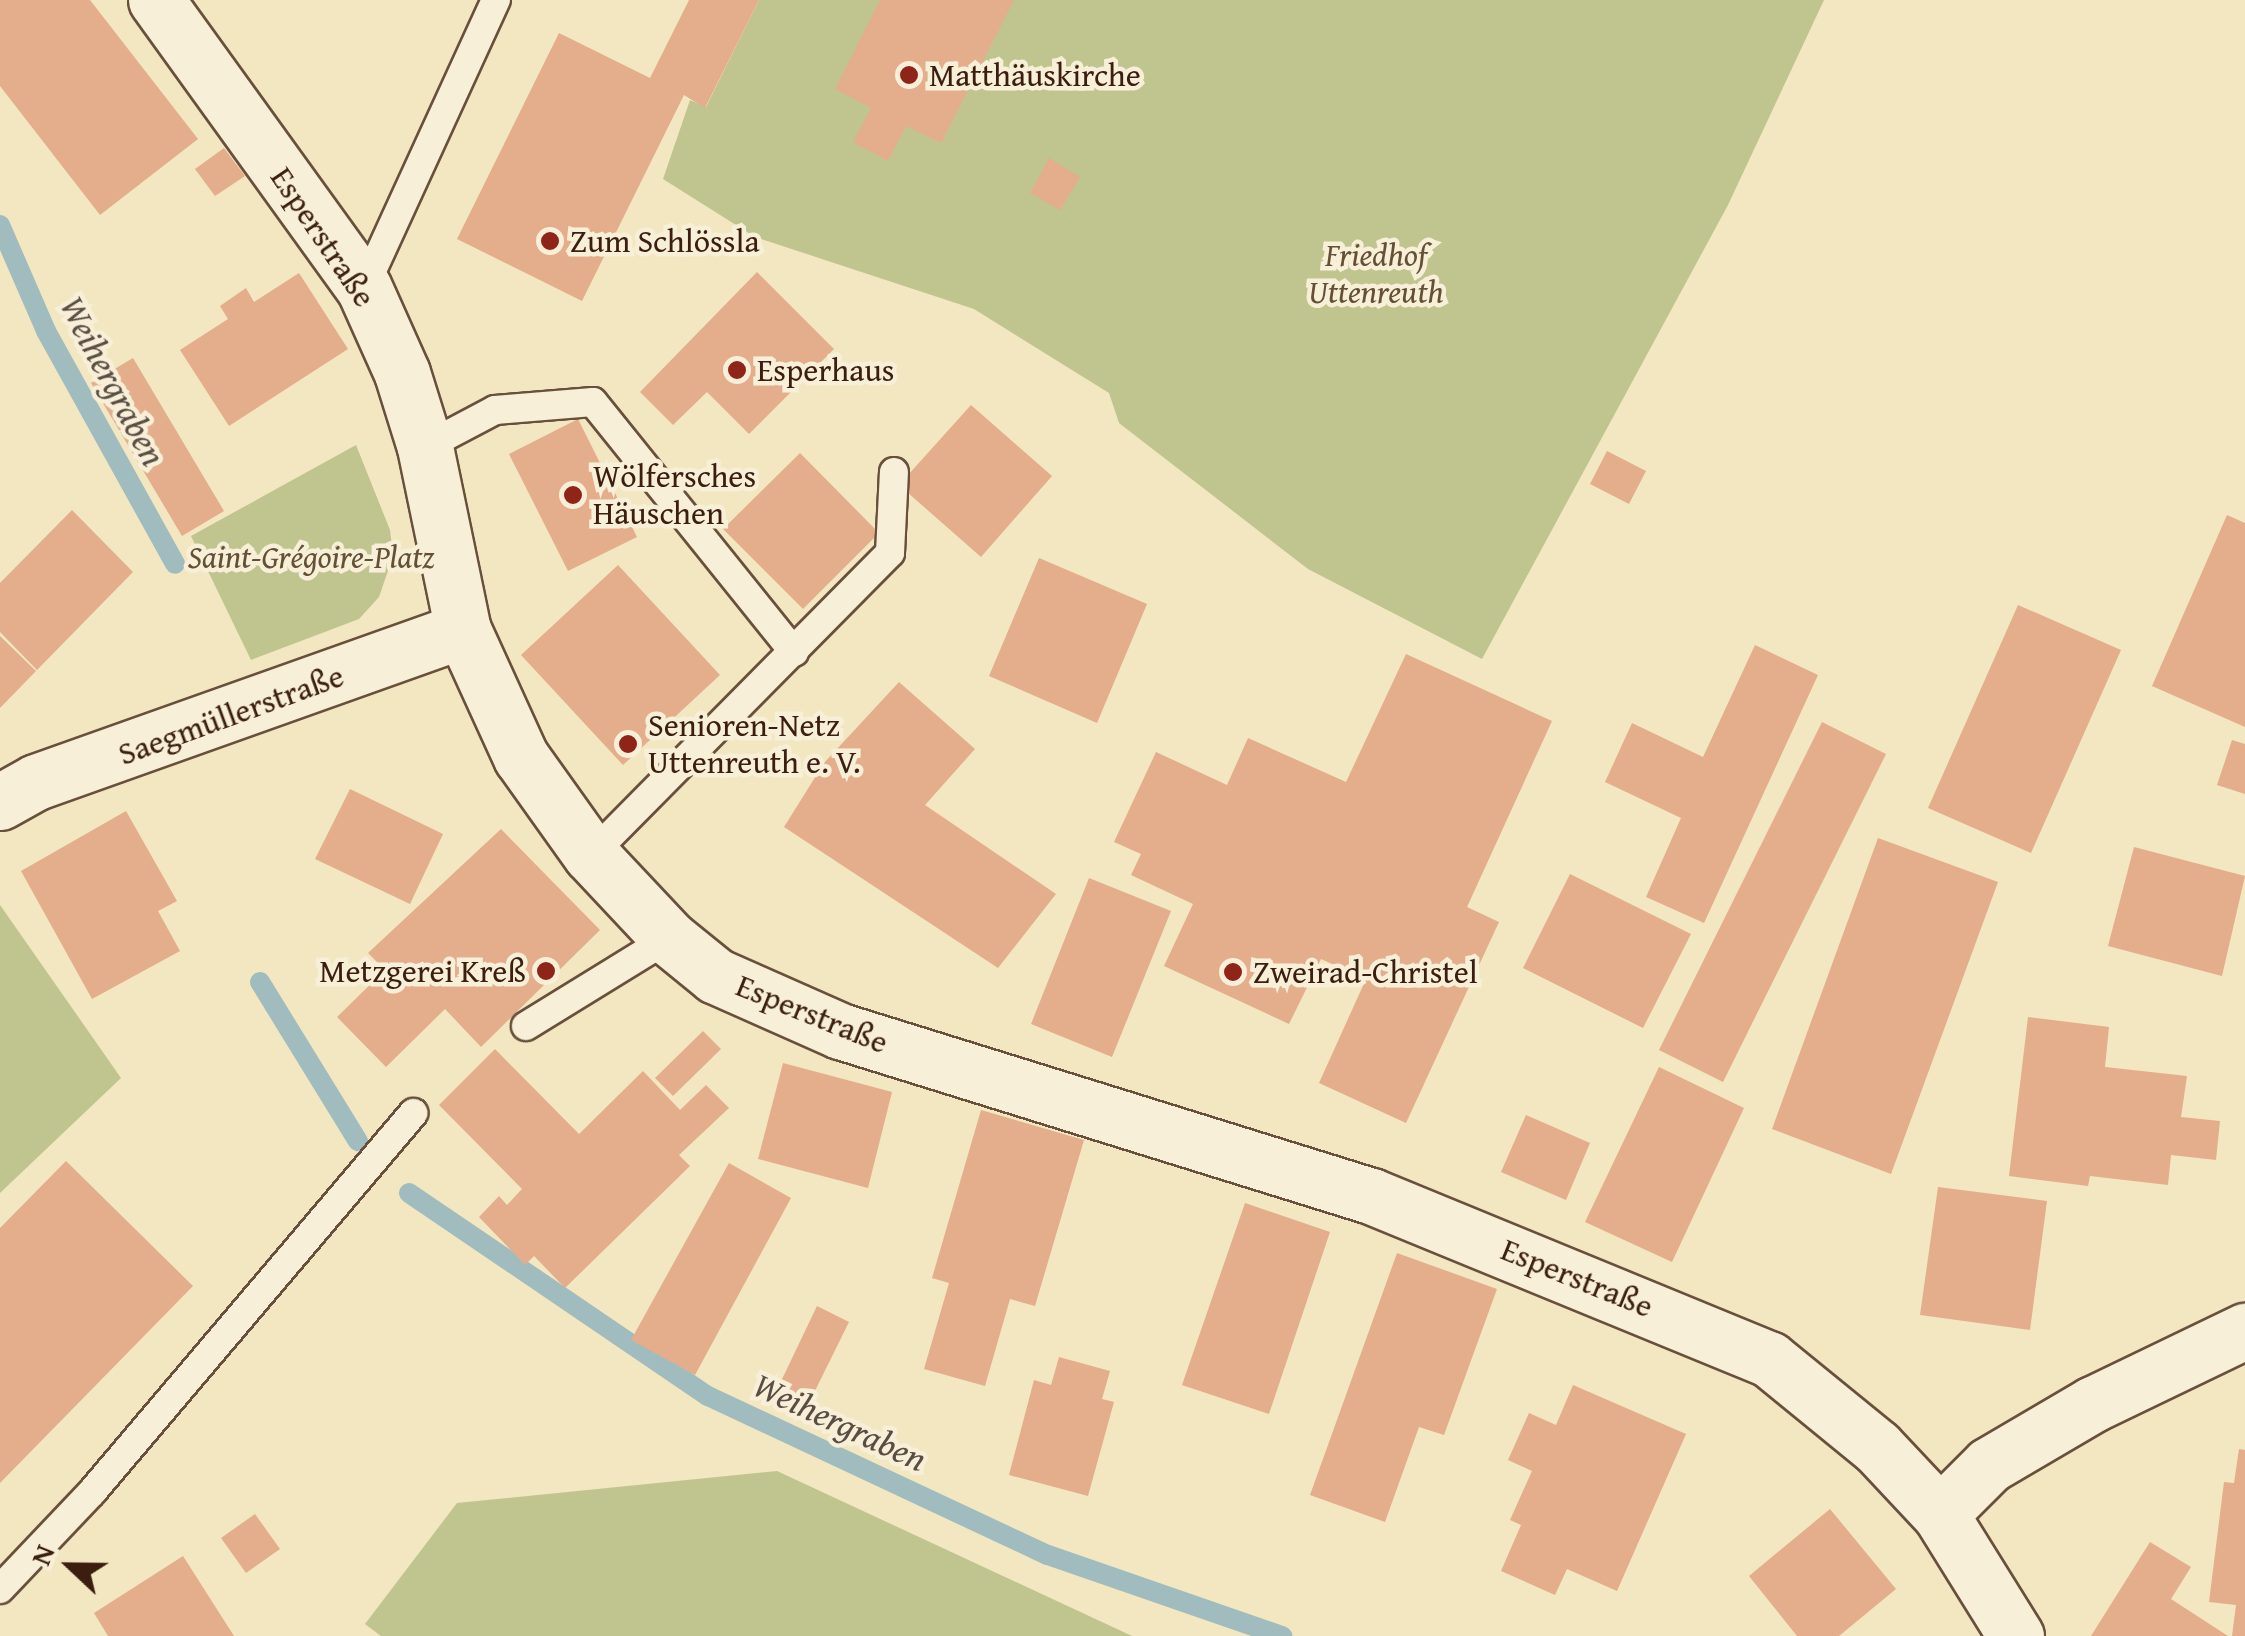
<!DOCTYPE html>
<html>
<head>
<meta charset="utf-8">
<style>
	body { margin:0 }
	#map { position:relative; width:2245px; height:1636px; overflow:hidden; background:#f2e7c1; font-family:"Gentium Book Plus",serif }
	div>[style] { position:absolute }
	.green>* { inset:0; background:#c0c48f }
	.stream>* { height:20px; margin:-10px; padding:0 10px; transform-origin:10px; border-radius:10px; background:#a1bcbe }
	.building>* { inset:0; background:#e4ad8b }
	.roads { filter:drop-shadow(2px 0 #69503c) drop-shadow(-2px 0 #69503c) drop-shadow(0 2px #69503c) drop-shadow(0 -2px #69503c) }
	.service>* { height:28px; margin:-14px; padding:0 14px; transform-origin:14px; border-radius:14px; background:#f7efd7 }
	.minor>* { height:55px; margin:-27.5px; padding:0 27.5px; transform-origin:27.5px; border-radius:27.5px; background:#f7efd7 }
	.dots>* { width:28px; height:28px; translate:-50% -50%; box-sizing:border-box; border:5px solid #f7efd7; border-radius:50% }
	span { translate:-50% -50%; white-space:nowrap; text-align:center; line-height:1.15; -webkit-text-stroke:9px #f7efd7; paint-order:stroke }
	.poi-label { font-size:32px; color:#3b1e0f }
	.left { translate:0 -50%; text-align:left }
	.right { translate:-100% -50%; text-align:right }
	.street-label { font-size:32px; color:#3b1e0f }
	.park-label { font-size:32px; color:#635035; font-style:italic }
	.water-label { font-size:35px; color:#5a4d44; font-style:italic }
	.north { position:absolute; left:20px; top:1516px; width:100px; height:100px; -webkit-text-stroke:8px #f7efd7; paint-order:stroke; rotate:292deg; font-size:28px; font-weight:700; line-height:40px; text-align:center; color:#3b1e0f }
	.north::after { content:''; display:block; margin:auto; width:35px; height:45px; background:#3b1e0f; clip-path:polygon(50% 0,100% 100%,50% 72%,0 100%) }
</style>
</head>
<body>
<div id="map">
	<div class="green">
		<i style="clip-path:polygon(759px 0,1824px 0,1728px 205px,1482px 659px,1308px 569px,1119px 423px,1109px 393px,974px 309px,755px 237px,663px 179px,690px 100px,706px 107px)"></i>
		<i style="clip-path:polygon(356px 445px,390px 530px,393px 556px,379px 597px,359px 619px,251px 660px,191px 536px)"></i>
		<i style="clip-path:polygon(0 905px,121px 1078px,0 1193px)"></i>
		<i style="clip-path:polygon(777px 1471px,1132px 1636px,381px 1636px,365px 1624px,457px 1503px)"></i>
	</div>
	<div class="stream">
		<i style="left:0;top:225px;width:116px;rotate:66.5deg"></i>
		<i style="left:46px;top:331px;width:266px;rotate:61deg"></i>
		<i style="left:260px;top:982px;width:187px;rotate:58.4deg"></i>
		<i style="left:409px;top:1193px;width:361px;rotate:34.2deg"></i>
		<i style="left:708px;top:1396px;width:375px;rotate:25.1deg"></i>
		<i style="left:1048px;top:1555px;width:248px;rotate:19.1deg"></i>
	</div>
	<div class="building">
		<i style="clip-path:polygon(0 0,90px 0,198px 139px,100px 215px,0 86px)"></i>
		<i style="clip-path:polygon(689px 0,759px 0,705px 108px,684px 95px,582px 301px,457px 239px,559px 33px,650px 78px)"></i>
		<i style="clip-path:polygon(880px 0,1014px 0,941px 143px,906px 126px,888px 161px,853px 142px,871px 108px,835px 89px)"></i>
		<i style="clip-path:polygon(224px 148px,245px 176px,215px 196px,195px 169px)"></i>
		<i style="clip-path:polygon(1049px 158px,1080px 177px,1060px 210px,1030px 193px)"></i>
		<i style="clip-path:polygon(757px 272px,834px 349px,749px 434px,707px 392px,673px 425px,640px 392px)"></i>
		<i style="clip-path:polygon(299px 273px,348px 349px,229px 426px,180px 350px,228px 319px,220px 306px,246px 288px,254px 302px)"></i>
		<i style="clip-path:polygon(133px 358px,224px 511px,182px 536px,91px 383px)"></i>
		<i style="clip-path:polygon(971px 405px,1052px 476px,981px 557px,899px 485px)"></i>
		<i style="clip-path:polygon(578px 419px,637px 537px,568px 571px,509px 454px)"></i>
		<i style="clip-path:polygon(1607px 451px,1646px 471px,1629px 504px,1590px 484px)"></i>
		<i style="clip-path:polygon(800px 453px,879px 533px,803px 609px,723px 529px)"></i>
		<i style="clip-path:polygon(72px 510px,133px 572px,37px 670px,0 632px,0 583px)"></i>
		<i style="clip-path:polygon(2227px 515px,2245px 523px,2245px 727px,2152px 686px)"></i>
		<i style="clip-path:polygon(1039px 558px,1147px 604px,1097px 723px,989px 676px)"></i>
		<i style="clip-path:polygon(618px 565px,720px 675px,623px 765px,521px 655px)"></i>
		<i style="clip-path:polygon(2018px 605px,2121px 650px,2031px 853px,1928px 808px)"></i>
		<i style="clip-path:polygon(0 636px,36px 671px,0 708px)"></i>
		<i style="clip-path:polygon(1755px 645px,1818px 675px,1704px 923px,1646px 897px,1681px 818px,1605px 782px,1632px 723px,1703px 757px)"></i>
		<i style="clip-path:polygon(1406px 654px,1552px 721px,1467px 907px,1499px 922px,1406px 1123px,1319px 1083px,1366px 979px,1321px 959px,1289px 1024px,1164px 966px,1193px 904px,1131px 875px,1141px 854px,1114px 842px,1156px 752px,1227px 785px,1248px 738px,1346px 782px)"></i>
		<i style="clip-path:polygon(899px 682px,975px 749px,925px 805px,1056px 894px,998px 968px,784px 827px,824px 763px)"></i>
		<i style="clip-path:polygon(1822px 722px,1886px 754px,1723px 1082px,1659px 1050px)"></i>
		<i style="clip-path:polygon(2232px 740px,2245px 744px,2245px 794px,2217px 785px)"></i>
		<i style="clip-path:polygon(350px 789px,443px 834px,410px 904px,315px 859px)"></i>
		<i style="clip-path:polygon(126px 811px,177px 901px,158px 911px,180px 951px,92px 999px,21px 871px)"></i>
		<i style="clip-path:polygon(501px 829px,600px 930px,481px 1047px,445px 1009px,386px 1067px,337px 1017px,385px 970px,368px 953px)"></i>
		<i style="clip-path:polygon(1878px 838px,1998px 882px,1891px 1174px,1772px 1129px)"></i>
		<i style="clip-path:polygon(2134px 847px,2245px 876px,2222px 976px,2108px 946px)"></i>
		<i style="clip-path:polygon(1570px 874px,1691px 934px,1643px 1028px,1523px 968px)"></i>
		<i style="clip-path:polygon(1089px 878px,1171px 911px,1112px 1057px,1031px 1024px)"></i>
		<i style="clip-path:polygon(2028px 1017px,2109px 1027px,2105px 1067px,2187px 1076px,2181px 1117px,2220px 1121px,2216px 1160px,2171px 1155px,2168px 1185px,2090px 1176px,2088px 1186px,2009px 1176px)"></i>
		<i style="clip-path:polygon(703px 1031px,721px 1049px,673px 1096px,655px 1078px)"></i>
		<i style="clip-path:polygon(495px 1049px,579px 1134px,643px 1071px,680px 1110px,706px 1085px,729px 1108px,679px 1155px,690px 1166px,565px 1288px,534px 1256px,525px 1265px,479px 1217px,499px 1196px,507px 1205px,522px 1189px,439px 1105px)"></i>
		<i style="clip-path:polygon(783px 1063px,892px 1092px,868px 1188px,758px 1159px)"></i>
		<i style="clip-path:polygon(1659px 1067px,1744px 1108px,1672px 1262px,1585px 1222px)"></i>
		<i style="clip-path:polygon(981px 1110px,1084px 1140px,1035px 1306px,1010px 1299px,985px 1386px,924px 1369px,949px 1283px,932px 1278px)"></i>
		<i style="clip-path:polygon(1526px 1115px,1590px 1143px,1566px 1200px,1501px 1172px)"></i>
		<i style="clip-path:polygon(66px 1161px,193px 1286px,0 1483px,0 1228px)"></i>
		<i style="clip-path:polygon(729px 1163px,791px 1198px,695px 1375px,631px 1340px)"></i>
		<i style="clip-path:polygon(1938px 1187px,2047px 1201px,2030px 1330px,1920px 1315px)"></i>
		<i style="clip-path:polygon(1245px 1203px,1330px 1232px,1269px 1414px,1182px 1385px)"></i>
		<i style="clip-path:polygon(1397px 1253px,1497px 1289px,1444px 1435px,1419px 1427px,1385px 1522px,1310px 1495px)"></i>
		<i style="clip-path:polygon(817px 1306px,849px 1322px,804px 1413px,773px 1398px)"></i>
		<i style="clip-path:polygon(1059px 1357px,1110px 1371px,1102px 1399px,1114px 1402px,1088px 1496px,1009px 1475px,1034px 1380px,1051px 1385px)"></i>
		<i style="clip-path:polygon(1573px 1385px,1686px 1434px,1617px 1591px,1567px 1569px,1555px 1595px,1501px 1571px,1521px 1525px,1510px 1520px,1532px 1471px,1508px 1460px,1529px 1413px,1556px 1425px)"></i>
		<i style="clip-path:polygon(2239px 1449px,2245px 1450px,2245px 1636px,2232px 1636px,2236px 1605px,2209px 1602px,2224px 1482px,2234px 1483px)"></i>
		<i style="clip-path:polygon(1830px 1509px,1896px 1589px,1839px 1636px,1797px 1636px,1749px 1576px)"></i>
		<i style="clip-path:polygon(255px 1514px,280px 1549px,246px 1573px,221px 1538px)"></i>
		<i style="clip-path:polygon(2150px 1542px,2191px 1567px,2171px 1599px,2228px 1636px,2091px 1636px)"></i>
		<i style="clip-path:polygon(183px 1556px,234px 1636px,108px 1636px,94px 1613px)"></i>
	</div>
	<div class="roads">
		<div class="service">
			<i style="left:364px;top:288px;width:317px;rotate:-65.4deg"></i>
			<i style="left:425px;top:447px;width:79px;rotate:-27.9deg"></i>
			<i style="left:495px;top:410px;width:98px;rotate:-4.7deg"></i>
			<i style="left:593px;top:402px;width:321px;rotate:51.2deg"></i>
			<i style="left:591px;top:855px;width:425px;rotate:-45.3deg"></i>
			<i style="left:890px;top:553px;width:81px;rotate:-87.2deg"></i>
			<i style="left:526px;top:1026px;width:168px;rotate:-31.6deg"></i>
			<i style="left:0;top:1589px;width:134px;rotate:-46.5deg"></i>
			<i style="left:92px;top:1492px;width:497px;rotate:-49.7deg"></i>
		</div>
		<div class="minor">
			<i style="left:156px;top:0;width:355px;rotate:54.2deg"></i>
			<i style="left:364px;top:288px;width:93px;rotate:65.9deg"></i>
			<i style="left:402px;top:373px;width:77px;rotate:72.7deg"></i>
			<i style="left:425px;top:447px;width:187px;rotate:78.3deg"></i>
			<i style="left:463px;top:630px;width:140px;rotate:65.5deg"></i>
			<i style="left:521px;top:757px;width:120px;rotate:54.5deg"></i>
			<i style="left:591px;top:855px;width:114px;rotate:46.8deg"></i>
			<i style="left:669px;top:938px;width:60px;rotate:39deg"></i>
			<i style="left:716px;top:976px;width:136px;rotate:23.9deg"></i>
			<i style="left:840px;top:1031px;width:556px;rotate:17.26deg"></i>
			<i style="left:1371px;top:1196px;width:430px;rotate:22.3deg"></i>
			<i style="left:1769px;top:1359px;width:139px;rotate:39.2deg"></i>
			<i style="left:1877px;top:1447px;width:92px;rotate:46.8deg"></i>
			<i style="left:1940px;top:1514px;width:144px;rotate:58.1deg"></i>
			<i style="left:0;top:802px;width:41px;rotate:-29.1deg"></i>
			<i style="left:36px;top:782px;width:453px;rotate:-19.6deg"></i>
			<i style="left:1940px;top:1514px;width:69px;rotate:-45deg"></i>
			<i style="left:1989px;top:1465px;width:121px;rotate:-30.4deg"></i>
			<i style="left:2093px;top:1404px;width:169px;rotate:-25.7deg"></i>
		</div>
	</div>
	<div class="dots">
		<i style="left:909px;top:75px;background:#8f2418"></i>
		<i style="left:550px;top:241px;background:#8f2418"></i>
		<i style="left:737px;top:370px;background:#8f2418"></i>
		<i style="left:573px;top:495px;background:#8f2418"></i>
		<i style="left:628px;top:744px;background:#8f2418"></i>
		<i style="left:546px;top:971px;background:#8f2418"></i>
		<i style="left:1233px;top:972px;background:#8f2418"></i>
	</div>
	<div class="poi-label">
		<span class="left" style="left:929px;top:75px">Matthäuskirche</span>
		<span class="left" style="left:570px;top:241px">Zum Schlössla</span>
		<span class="left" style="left:757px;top:370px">Esperhaus</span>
		<span class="left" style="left:593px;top:495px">Wölfersches<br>Häuschen</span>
		<span class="left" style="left:648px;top:744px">Senioren-Netz<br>Uttenreuth e. V.</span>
		<span class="right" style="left:526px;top:971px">Metzgerei Kreß</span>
		<span class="left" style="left:1253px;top:972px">Zweirad-Christel</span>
	</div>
	<div class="street-label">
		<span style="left:323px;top:237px;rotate:56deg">Esperstraße</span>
		<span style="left:231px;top:715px;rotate:-20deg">Saegmüllerstraße</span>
		<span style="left:812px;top:1014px;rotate:22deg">Esperstraße</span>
		<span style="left:1577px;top:1278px;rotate:22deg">Esperstraße</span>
	</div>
	<div class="park-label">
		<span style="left:1376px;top:274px">Friedhof<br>Uttenreuth</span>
		<span style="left:311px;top:557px">Saint-Grégoire-Platz</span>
	</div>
	<div class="water-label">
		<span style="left:113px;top:381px;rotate:62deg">Weihergraben</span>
		<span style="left:840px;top:1422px;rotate:25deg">Weihergraben</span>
	</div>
	<div class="north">N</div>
</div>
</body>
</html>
